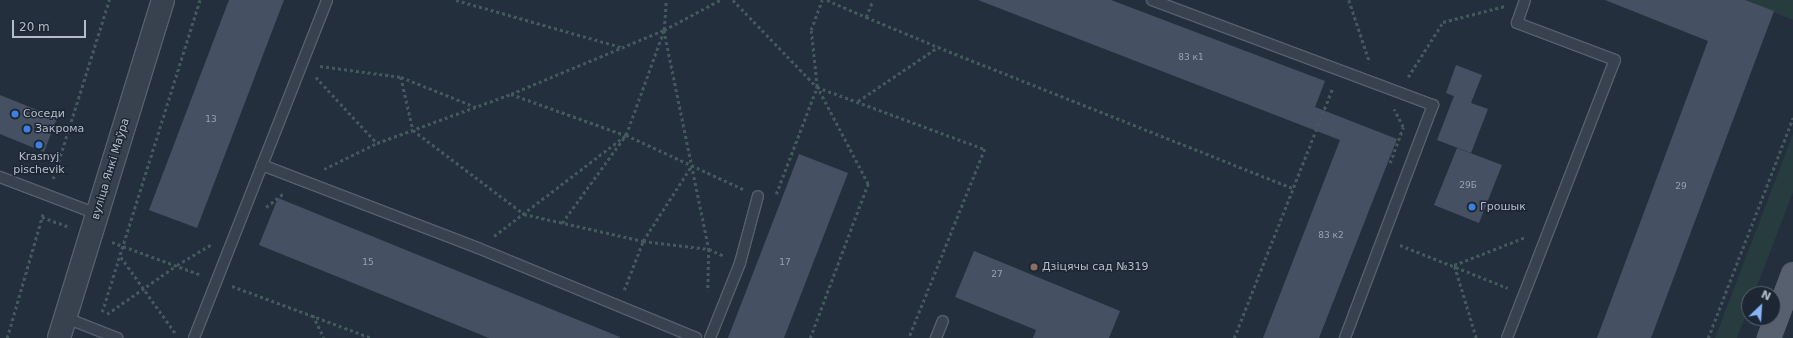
<!DOCTYPE html>
<html>
<head>
<meta charset="utf-8">
<style>
	body { margin:0 }
	#map { position:relative; width:1793px; height:338px; overflow:hidden; background:#242f3e; font-family:"DejaVu Sans",sans-serif }
	div>[style] { position:absolute }
	.green>* { inset:0; background:#263c3f }
	.building>* { inset:0; background:#455162 }
	.path>* { height:2.5px; margin-top:-1.25px; transform-origin:0; background:repeating-linear-gradient(90deg,#44595c 0 3px,transparent 0 6px) }
	.roads { filter:drop-shadow(1px 0 #565f6c) drop-shadow(-1px 0 #565f6c) drop-shadow(0 1px #565f6c) drop-shadow(0 -1px #565f6c) }
	.service>* { height:10px; margin:-5px; padding:0 5px; transform-origin:5px; border-radius:5px; background:#38414e }
	.tertiary>* { height:22px; margin:-11px; padding:0 11px; transform-origin:11px; border-radius:11px; background:#38414e }
	.primary>* { height:22px; margin:-11px; padding:0 11px; transform-origin:11px; border-radius:11px; background:#56606e }
	.dots>* { width:11px; height:11px; translate:-50% -50%; box-sizing:border-box; border:2px solid #1d2633; border-radius:50% }
	span { translate:-50% -50%; white-space:nowrap; text-align:center; line-height:1.15; -webkit-text-stroke:3px #1d2633; paint-order:stroke }
	.number-label { font-size:9px; color:#98a1af }
	.number-label span { -webkit-text-stroke-width:0 }
	.poi-label { font-size:11px; color:#b4bcc9 }
	.left { translate:0 -50%; text-align:left }
	.street-label { font-size:11px; color:#b4bcc9 }
	.north { position:absolute; left:1741px; top:286px; width:40px; height:40px; box-sizing:border-box; background:#1d2633; border:1px solid #59626f; border-radius:50%; rotate:25deg; font-size:11px; font-weight:700; line-height:16px; text-align:center; color:#b4bcc9 }
	.north::after { content:''; display:block; margin:auto; width:14px; height:18px; background:#8ab4f8; clip-path:polygon(50% 0,100% 100%,50% 72%,0 100%) }
	.scale { position:absolute; left:12px; top:20px; width:74px; height:18px; box-sizing:border-box; border:2px solid #b4bcc9; border-top:0; padding-left:5px; font-size:12px; line-height:14px; white-space:nowrap; color:#b4bcc9; -webkit-text-stroke:3px #1d2633; paint-order:stroke }
</style>
</head>
<body>
<div id="map">
	<div class="green">
		<i style="clip-path:polygon(1745px 0,1793px 0,1793px 20px)"></i>
		<i style="clip-path:polygon(1793px 134px,1793px 192px,1754px 294px,1749px 294px,1749px 307px,1737px 338px,1715px 338px)"></i>
	</div>
	<div class="building">
		<i style="clip-path:polygon(229px 0,284px 0,197px 228px,149px 210px)"></i>
		<i style="clip-path:polygon(978px 0,1111px 0,1325px 81px,1315px 107px,1397px 139px,1319px 338px,1263px 338px,1340px 140px)"></i>
		<i style="clip-path:polygon(1605px 0,1745px 0,1774px 11px,1651px 338px,1597px 338px,1708px 41px)"></i>
		<i style="clip-path:polygon(1456px 65px,1482px 75px,1471px 103px,1488px 109px,1471px 153px,1437px 140px,1454px 96px,1456px 97px,1446px 93px)"></i>
		<i style="clip-path:polygon(0 95px,57px 118px,44px 152px,0 134px)"></i>
		<i style="clip-path:polygon(1457px 148px,1502px 165px,1479px 223px,1434px 205px)"></i>
		<i style="clip-path:polygon(799px 154px,848px 173px,784px 338px,728px 338px)"></i>
		<i style="clip-path:polygon(278px 198px,620px 337px,620px 338px,489px 338px,259px 245px)"></i>
		<i style="clip-path:polygon(974px 251px,1120px 311px,1109px 338px,1033px 338px,1036px 330px,955px 297px)"></i>
	</div>
	<div class="path">
		<i style="left:456px;top:0;width:172px;rotate:15.9deg"></i>
		<i style="left:733px;top:0;width:121px;rotate:46deg"></i>
		<i style="left:817px;top:87px;width:179px;rotate:20.3deg"></i>
		<i style="left:985px;top:149px;width:204px;rotate:111.9deg"></i>
		<i style="left:827px;top:0;width:43px;rotate:23.6deg"></i>
		<i style="left:866px;top:17px;width:18px;rotate:-68deg"></i>
		<i style="left:1349px;top:0;width:66px;rotate:71.6deg"></i>
		<i style="left:866px;top:17px;width:78px;rotate:22.6deg"></i>
		<i style="left:664px;top:30px;width:224px;rotate:78.4deg"></i>
		<i style="left:709px;top:249px;width:42px;rotate:91.4deg"></i>
		<i style="left:320px;top:66px;width:82px;rotate:7.7deg"></i>
		<i style="left:401px;top:77px;width:81px;rotate:21.8deg"></i>
		<i style="left:316px;top:77px;width:90px;rotate:47.3deg"></i>
		<i style="left:401px;top:77px;width:54px;rotate:77.2deg"></i>
		<i style="left:413px;top:130px;width:139px;rotate:37.1deg"></i>
		<i style="left:524px;top:214px;width:122px;rotate:12.8deg"></i>
		<i style="left:643px;top:241px;width:66px;rotate:6.9deg"></i>
		<i style="left:709px;top:249px;width:17px;rotate:25deg"></i>
		<i style="left:1408px;top:77px;width:65px;rotate:-57.5deg"></i>
		<i style="left:1443px;top:22px;width:64px;rotate:-14.5deg"></i>
		<i style="left:511px;top:94px;width:121px;rotate:19.8deg"></i>
		<i style="left:858px;top:101px;width:97px;rotate:-34deg"></i>
		<i style="left:938px;top:47px;width:382px;rotate:21.7deg"></i>
		<i style="left:1390px;top:163px;width:38px;rotate:-70deg"></i>
		<i style="left:1403px;top:127px;width:20px;rotate:-117deg"></i>
		<i style="left:324px;top:169px;width:59px;rotate:-26.1deg"></i>
		<i style="left:377px;top:143px;width:143px;rotate:-20.1deg"></i>
		<i style="left:511px;top:94px;width:166px;rotate:-22.7deg"></i>
		<i style="left:664px;top:30px;width:64px;rotate:-28.2deg"></i>
		<i style="left:53px;top:179px;width:188px;rotate:-72.6deg"></i>
		<i style="left:776px;top:194px;width:115px;rotate:-69deg"></i>
		<i style="left:266px;top:207px;width:23px;rotate:-38deg"></i>
		<i style="left:42px;top:217px;width:30px;rotate:20deg"></i>
		<i style="left:562px;top:223px;width:109px;rotate:-54deg"></i>
		<i style="left:626px;top:135px;width:112px;rotate:-70.1deg"></i>
		<i style="left:664px;top:30px;width:30px;rotate:-86deg"></i>
		<i style="left:494px;top:236px;width:166px;rotate:-37.4deg"></i>
		<i style="left:626px;top:135px;width:129px;rotate:24.8deg"></i>
		<i style="left:112px;top:242px;width:95px;rotate:20.3deg"></i>
		<i style="left:1400px;top:245px;width:116px;rotate:21.7deg"></i>
		<i style="left:121px;top:257px;width:95px;rotate:54.5deg"></i>
		<i style="left:232px;top:286px;width:149px;rotate:20.4deg"></i>
		<i style="left:624px;top:290px;width:53px;rotate:-68.8deg"></i>
		<i style="left:643px;top:241px;width:90px;rotate:-57.2deg"></i>
		<i style="left:102px;top:312px;width:327px;rotate:-72.6deg"></i>
		<i style="left:107px;top:314px;width:85px;rotate:-35deg"></i>
		<i style="left:177px;top:265px;width:41px;rotate:-31deg"></i>
		<i style="left:313px;top:315px;width:25px;rotate:64deg"></i>
		<i style="left:7px;top:338px;width:130px;rotate:-73.9deg"></i>
		<i style="left:810px;top:338px;width:165px;rotate:-69.4deg"></i>
		<i style="left:868px;top:184px;width:110px;rotate:-117.7deg"></i>
		<i style="left:817px;top:87px;width:57px;rotate:-96deg"></i>
		<i style="left:811px;top:30px;width:32px;rotate:-70deg"></i>
		<i style="left:1234px;top:338px;width:270px;rotate:-68.5deg"></i>
		<i style="left:1476px;top:338px;width:76px;rotate:-106.8deg"></i>
		<i style="left:1454px;top:265px;width:77px;rotate:-21.3deg"></i>
		<i style="left:1708px;top:338px;width:236px;rotate:-68.9deg"></i>
	</div>
	<div class="roads">
		<div class="service">
			<i style="left:1152px;top:0;width:300px;rotate:20.5deg"></i>
			<i style="left:1433px;top:105px;width:249px;rotate:110.7deg"></i>
			<i style="left:262px;top:165px;width:231px;rotate:21deg"></i>
			<i style="left:478px;top:248px;width:236px;rotate:22.4deg"></i>
			<i style="left:0;top:177px;width:104px;rotate:20.9deg"></i>
			<i style="left:66px;top:318px;width:55px;rotate:21.4deg"></i>
			<i style="left:194px;top:338px;width:363px;rotate:-68.5deg"></i>
			<i style="left:710px;top:338px;width:81px;rotate:-68.2deg"></i>
			<i style="left:740px;top:263px;width:69px;rotate:-75deg"></i>
			<i style="left:936px;top:338px;width:18px;rotate:-68deg"></i>
			<i style="left:1507px;top:338px;width:298px;rotate:-68.8deg"></i>
			<i style="left:1615px;top:60px;width:105px;rotate:-159.3deg"></i>
			<i style="left:1517px;top:23px;width:24px;rotate:-71deg"></i>
		</div>
		<div class="tertiary">
			<i style="left:59px;top:338px;width:354px;rotate:-72.9deg"></i>
		</div>
		<div class="primary">
			<i style="left:1769px;top:338px;width:68px;rotate:-69.4deg"></i>
		</div>
	</div>
	<div class="dots">
		<i style="left:15px;top:114px;background:#3f7fe0"></i>
		<i style="left:27px;top:129px;background:#3f7fe0"></i>
		<i style="left:39px;top:145px;background:#3f7fe0"></i>
		<i style="left:1472px;top:207px;background:#3f7fe0"></i>
		<i style="left:1034px;top:267px;background:#8d6e63"></i>
	</div>
	<div class="number-label">
		<span style="left:1191px;top:57px">83 к1</span>
		<span style="left:211px;top:119px">13</span>
		<span style="left:1468px;top:185px">29Б</span>
		<span style="left:1681px;top:186px">29</span>
		<span style="left:1331px;top:235px">83 к2</span>
		<span style="left:368px;top:262px">15</span>
		<span style="left:785px;top:262px">17</span>
		<span style="left:997px;top:274px">27</span>
	</div>
	<div class="poi-label">
		<span class="left" style="left:23px;top:114px">Соседи</span>
		<span class="left" style="left:35px;top:129px">Закрома</span>
		<span style="left:39px;top:164px">Krasnyj<br>pischevik</span>
		<span class="left" style="left:1480px;top:207px">Грошык</span>
		<span class="left" style="left:1042px;top:267px">Дзіцячы сад №319</span>
	</div>
	<div class="street-label">
		<span style="left:111px;top:169px;rotate:-73deg">вуліца Янкі Маўра</span>
	</div>
	<div class="north">N</div>
	<div class="scale">20 m</div>
</div>
</body>
</html>
